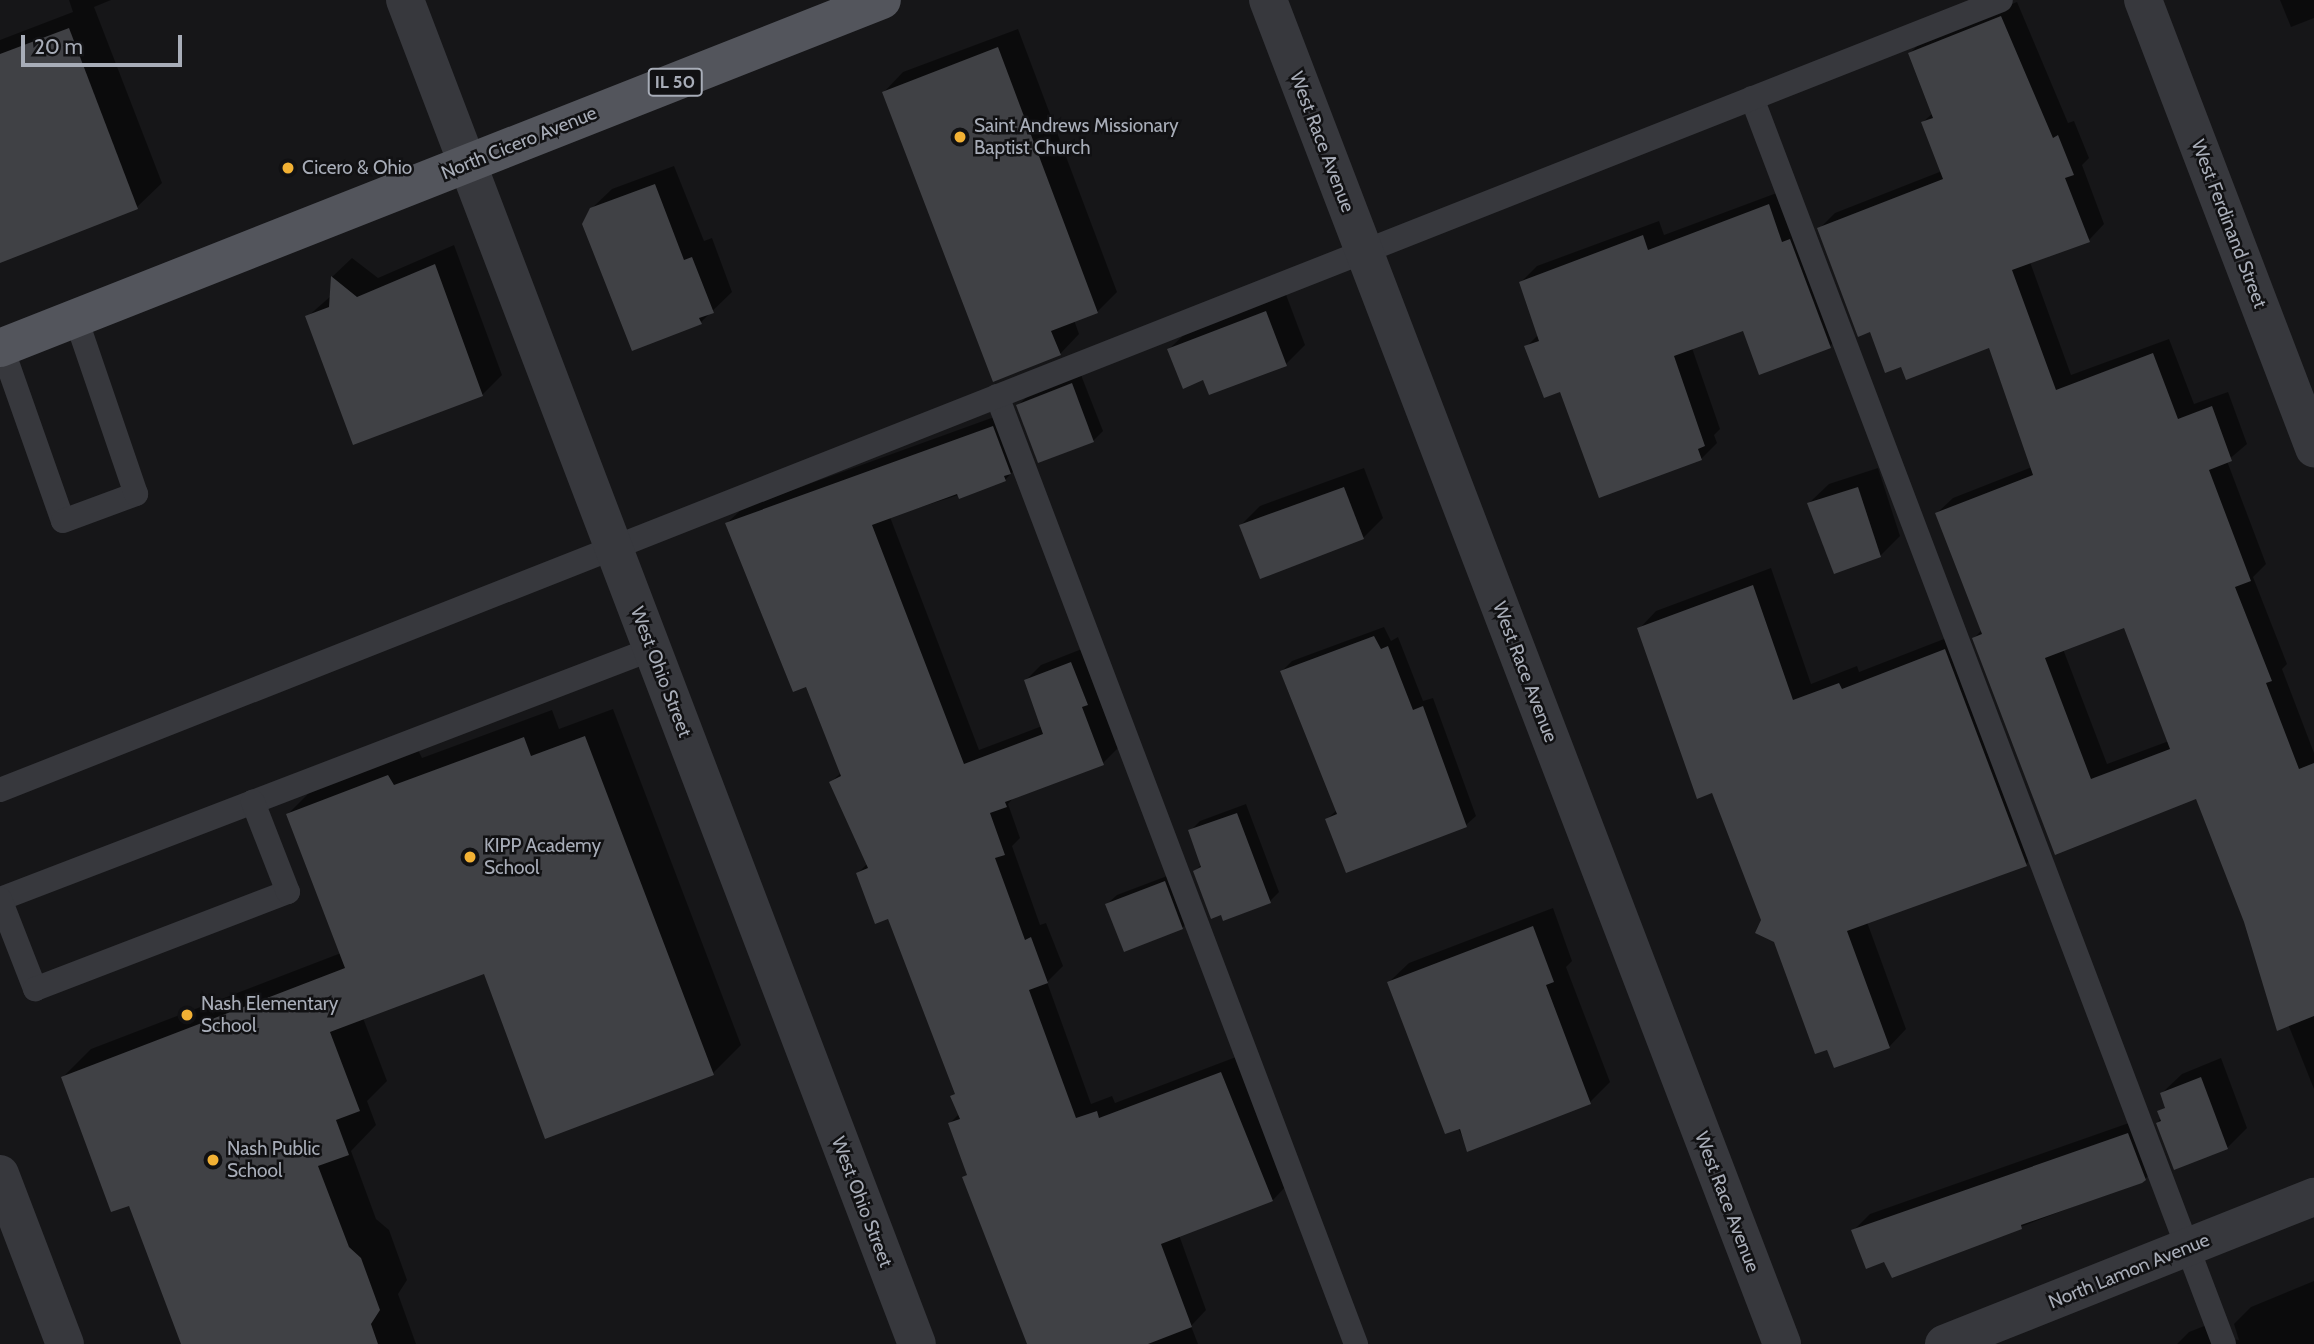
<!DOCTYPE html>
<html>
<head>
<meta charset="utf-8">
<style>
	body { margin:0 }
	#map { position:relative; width:2314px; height:1344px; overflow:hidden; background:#161618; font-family:Cabin,sans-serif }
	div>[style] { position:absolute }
	.shadow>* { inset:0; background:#0007 }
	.building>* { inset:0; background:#404145 }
	.lane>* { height:24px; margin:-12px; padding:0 12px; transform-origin:12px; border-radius:12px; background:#37383d }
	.street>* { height:38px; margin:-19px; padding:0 19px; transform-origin:19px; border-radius:19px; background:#37383d }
	.primary>* { height:38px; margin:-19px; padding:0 19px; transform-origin:19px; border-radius:19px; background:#53555c }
	.dots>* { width:19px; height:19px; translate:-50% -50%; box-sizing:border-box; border:4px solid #111113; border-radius:50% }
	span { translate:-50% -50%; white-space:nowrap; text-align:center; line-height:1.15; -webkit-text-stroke:5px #111113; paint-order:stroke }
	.shield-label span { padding:2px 5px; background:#111113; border:2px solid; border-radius:5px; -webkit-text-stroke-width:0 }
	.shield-label { font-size:18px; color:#a8adb8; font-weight:700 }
	.poi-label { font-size:19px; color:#a8adb8 }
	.left { translate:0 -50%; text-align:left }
	.street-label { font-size:19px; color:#a8adb8 }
	.scale { position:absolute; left:21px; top:35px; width:161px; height:32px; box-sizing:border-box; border:4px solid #a8adb8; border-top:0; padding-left:9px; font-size:21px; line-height:24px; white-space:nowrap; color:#a8adb8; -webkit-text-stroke:5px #111113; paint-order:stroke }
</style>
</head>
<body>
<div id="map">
	<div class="shadow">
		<i style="clip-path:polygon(69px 0,111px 0,94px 7px,162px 183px,137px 207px,0 261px,0 40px,73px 12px)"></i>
		<i style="clip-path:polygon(2280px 0,2314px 0,2314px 18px,2291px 27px)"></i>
		<i style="clip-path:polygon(evenodd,2017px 2px,2068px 123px,2074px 121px,2089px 158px,2082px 165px,2104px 224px,2089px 240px,2030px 262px,2071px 375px,2169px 339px,2194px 404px,2228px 392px,2247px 444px,2227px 461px,2266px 564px,2253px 577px,2287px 664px,2282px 669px,2314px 753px,2314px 1089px,2197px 797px,2056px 853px,1974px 638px,1982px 630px,1937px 513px,1953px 498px,2032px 467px,1990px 346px,1902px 365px,1871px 330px,1819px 229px,1835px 213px,1942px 171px,1923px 122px,1933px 113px,1910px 53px,1926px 37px,2017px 2px,2125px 626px,2169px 741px,2107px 764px,2063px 649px,2125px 626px)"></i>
		<i style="clip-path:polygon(1018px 29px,1117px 292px,1097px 312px,1074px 320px,1079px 334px,1060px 354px,884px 92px,903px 72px)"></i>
		<i style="clip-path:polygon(674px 166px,704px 241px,712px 238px,732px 292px,701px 322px,591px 209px,612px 189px)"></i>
		<i style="clip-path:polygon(1785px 190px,1845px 330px,1830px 346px,1744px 329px,1692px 348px,1720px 429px,1714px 435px,1717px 443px,1701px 459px,1561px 390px,1526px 347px,1539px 334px,1521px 282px,1537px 266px,1659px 221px,1664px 235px)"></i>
		<i style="clip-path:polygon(454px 245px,502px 375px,482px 395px,307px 317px,331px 296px,332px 277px,352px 258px,378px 278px)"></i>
		<i style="clip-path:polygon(1285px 292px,1305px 345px,1286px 364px,1204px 377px,1169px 349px,1189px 330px)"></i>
		<i style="clip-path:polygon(1081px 375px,1103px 431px,1093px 441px,1018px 405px,1028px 396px)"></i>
		<i style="clip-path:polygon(1008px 412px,1020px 464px,1005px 480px,890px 517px,979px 750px,1042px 726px,1026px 680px,1041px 665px,1087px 647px,1119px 747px,1103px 763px,1015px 796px,1008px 804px,1020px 838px,1012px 846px,1040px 925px,1046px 923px,1063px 966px,1047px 982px,1091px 1104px,1112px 1096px,1115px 1103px,1236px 1057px,1288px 1184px,1273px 1200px,1179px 1235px,1206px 1310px,1191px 1326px,1198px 1344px,1029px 1344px,964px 1177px,969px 1173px,950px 1123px,959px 1114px,952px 1097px,957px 1092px,889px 916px,858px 873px,868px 863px,831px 782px,842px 772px,807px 685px,727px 523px,743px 508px)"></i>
		<i style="clip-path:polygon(1364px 468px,1383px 518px,1363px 538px,1241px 525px,1260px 506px)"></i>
		<i style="clip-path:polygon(1878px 468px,1900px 536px,1880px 556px,1809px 503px,1829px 484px)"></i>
		<i style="clip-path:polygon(1771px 568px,1811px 684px,1857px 666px,1859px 672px,1962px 632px,2044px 847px,2026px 864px,1867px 922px,1906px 1029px,1889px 1047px,1775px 941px,1713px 791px,1639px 629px,1656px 611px)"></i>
		<i style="clip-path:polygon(1384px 627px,1391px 641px,1398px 637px,1423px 701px,1433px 698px,1476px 816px,1466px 825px,1327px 819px,1337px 810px,1282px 671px,1292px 661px)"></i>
		<i style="clip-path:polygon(613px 709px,741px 1045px,713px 1073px,485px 972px,363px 1018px,387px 1081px,367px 1101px,376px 1125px,351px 1151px,376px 1219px,389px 1230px,407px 1280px,398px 1294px,416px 1344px,183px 1344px,130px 1204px,63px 1077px,91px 1049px,341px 953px,288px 814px,316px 786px,417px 748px,422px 758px,552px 710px,559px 729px)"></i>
		<i style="clip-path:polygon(1246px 804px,1279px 892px,1270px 901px,1195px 871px,1202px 864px,1190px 831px,1200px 821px)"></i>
		<i style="clip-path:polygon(1175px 873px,1192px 918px,1182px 928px,1107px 904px,1117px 895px)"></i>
		<i style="clip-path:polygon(1553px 908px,1572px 961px,1566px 967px,1610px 1082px,1590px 1102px,1468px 1149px,1389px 982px,1409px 963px)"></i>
		<i style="clip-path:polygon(2221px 1058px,2247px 1128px,2227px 1148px,2158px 1123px,2166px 1105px,2162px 1093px,2182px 1074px)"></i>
		<i style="clip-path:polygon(2146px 1117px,2163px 1162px,2145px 1179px,1893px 1276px,1885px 1260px,1853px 1231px,1870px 1214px)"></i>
		<i style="clip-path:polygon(2314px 1281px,2314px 1344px,2177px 1344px,2189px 1332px,2222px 1319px,2231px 1339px,2239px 1340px,2234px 1324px,2251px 1307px)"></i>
	</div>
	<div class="building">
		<i style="clip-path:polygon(evenodd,2001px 16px,2053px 138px,2058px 135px,2074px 175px,2065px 178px,2090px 242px,2012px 270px,2056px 390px,2153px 353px,2178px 419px,2212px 406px,2232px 461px,2209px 470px,2251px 581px,2235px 587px,2272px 681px,2266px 683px,2299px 769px,2314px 763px,2314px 1016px,2277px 1031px,2244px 922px,2196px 799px,2055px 855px,1972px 638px,1982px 634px,1935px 513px,2033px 475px,1989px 348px,1906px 380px,1901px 367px,1885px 373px,1870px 332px,1858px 337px,1817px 228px,1943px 179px,1921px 122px,1933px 118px,1908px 53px,2001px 16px,2124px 628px,2170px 749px,2091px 779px,2045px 658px,2124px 628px)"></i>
		<i style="clip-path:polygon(69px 28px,138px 209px,0 263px,0 54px)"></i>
		<i style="clip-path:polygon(998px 47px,1098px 313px,1051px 331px,1061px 355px,993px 382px,882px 92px)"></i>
		<i style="clip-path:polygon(655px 184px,684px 260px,692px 257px,714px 313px,699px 318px,702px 324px,632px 351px,582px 224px,590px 208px)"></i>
		<i style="clip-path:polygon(1769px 204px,1782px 242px,1790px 239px,1831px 348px,1759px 375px,1743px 331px,1674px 356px,1705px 446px,1698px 449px,1702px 460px,1599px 498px,1560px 392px,1544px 398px,1524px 346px,1539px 341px,1519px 282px,1643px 235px,1648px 250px)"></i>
		<i style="clip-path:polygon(435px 264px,483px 396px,353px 445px,305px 316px,329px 307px,331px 276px,357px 297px)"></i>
		<i style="clip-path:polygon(1266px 311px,1287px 366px,1209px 395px,1203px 380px,1183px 389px,1167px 349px)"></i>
		<i style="clip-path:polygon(1072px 383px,1094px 442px,1038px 463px,1016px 405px)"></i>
		<i style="clip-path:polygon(993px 426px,1011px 474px,1004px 476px,1006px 481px,959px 499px,957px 494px,872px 525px,964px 764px,1043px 734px,1024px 680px,1071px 662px,1088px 705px,1082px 707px,1104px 765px,1005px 802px,1007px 807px,990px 813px,1005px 855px,995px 858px,1025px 940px,1031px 937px,1048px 983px,1029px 990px,1076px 1118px,1097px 1111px,1099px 1118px,1221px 1072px,1273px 1201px,1161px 1244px,1192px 1327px,1148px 1344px,1027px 1344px,962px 1177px,967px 1175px,948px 1123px,960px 1119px,950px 1096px,955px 1094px,888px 919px,875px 924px,856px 873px,868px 868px,829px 782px,841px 776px,806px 687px,793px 692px,725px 523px)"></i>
		<i style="clip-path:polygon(1344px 487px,1364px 539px,1260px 579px,1239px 525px)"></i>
		<i style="clip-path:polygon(1858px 487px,1881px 557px,1834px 574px,1807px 503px)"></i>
		<i style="clip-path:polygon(1753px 585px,1793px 700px,1839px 683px,1842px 689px,1945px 649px,2027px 866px,1847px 931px,1890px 1048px,1834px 1068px,1827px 1050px,1815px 1054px,1774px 942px,1755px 933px,1761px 920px,1712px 793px,1697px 799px,1637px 628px)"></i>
		<i style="clip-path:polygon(1374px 636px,1381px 649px,1388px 646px,1413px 710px,1423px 706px,1467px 827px,1346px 873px,1325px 819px,1337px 814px,1280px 671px)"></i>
		<i style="clip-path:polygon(585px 736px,714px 1075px,545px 1139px,484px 974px,330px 1032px,360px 1111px,336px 1120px,349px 1155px,318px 1166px,349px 1247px,361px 1258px,380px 1310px,371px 1324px,378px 1344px,181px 1344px,129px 1206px,111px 1212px,61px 1077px,345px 968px,286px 814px,388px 775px,394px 785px,524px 737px,531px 756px)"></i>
		<i style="clip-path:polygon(1237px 813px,1271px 903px,1223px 921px,1221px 915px,1211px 919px,1193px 871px,1201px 867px,1188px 830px)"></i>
		<i style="clip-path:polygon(1165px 881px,1183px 929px,1124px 952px,1105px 904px)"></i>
		<i style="clip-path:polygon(1533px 926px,1554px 982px,1546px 985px,1591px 1104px,1467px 1152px,1460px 1129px,1445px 1134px,1387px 982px)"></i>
		<i style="clip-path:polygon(2201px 1077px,2228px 1149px,2174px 1170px,2156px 1123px,2161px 1121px,2157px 1111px,2165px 1108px,2160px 1093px)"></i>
		<i style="clip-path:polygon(2128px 1133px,2146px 1180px,2142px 1183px,2021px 1225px,2022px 1229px,1892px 1278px,1884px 1262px,1866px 1269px,1851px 1230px)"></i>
	</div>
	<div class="lane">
		<i style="left:1752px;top:98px;width:1332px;rotate:69.25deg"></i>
		<i style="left:2px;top:348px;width:183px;rotate:70.6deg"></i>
		<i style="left:63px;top:521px;width:78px;rotate:-20.3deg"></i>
		<i style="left:136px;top:494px;width:185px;rotate:-108.9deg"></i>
		<i style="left:997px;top:396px;width:1014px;rotate:69.26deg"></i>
		<i style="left:0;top:790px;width:2151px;rotate:-21.54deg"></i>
		<i style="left:0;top:899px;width:698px;rotate:-20.98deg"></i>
		<i style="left:0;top:899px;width:97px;rotate:68.7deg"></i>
		<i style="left:35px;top:989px;width:271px;rotate:-21deg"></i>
		<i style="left:288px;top:892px;width:97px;rotate:-111.3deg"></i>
	</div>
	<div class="street">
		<i style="left:405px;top:0;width:1438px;rotate:69.15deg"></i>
		<i style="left:1268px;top:0;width:1439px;rotate:69.07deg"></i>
		<i style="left:2143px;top:0;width:480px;rotate:69.1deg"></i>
		<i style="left:0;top:1174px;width:182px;rotate:69.1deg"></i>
		<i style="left:1944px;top:1344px;width:398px;rotate:-21.7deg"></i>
	</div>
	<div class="primary">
		<i style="left:0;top:348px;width:948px;rotate:-21.53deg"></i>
	</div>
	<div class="dots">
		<i style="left:960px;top:137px;background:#f2b134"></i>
		<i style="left:288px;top:168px;background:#f2b134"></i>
		<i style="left:470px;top:857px;background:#f2b134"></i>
		<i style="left:187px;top:1015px;background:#f2b134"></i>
		<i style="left:213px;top:1160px;background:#f2b134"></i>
	</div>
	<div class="shield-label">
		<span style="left:675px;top:82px">IL 50</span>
	</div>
	<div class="poi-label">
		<span class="left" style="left:974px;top:137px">Saint Andrews Missionary<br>Baptist Church</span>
		<span class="left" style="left:302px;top:168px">Cicero &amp; Ohio</span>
		<span class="left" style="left:484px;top:857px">KIPP Academy<br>School</span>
		<span class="left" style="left:201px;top:1015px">Nash Elementary<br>School</span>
		<span class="left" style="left:227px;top:1160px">Nash Public<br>School</span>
	</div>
	<div class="street-label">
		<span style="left:1322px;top:142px;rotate:69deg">West Race Avenue</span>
		<span style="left:519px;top:143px;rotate:-22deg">North Cicero Avenue</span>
		<span style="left:2229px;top:224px;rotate:69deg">West Ferdinand Street</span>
		<span style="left:661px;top:672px;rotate:69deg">West Ohio Street</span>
		<span style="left:1525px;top:672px;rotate:69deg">West Race Avenue</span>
		<span style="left:862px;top:1202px;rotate:69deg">West Ohio Street</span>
		<span style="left:1727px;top:1202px;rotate:69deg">West Race Avenue</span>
		<span style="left:2129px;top:1271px;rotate:-22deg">North Lamon Avenue</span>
	</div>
	<div class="scale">20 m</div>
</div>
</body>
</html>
